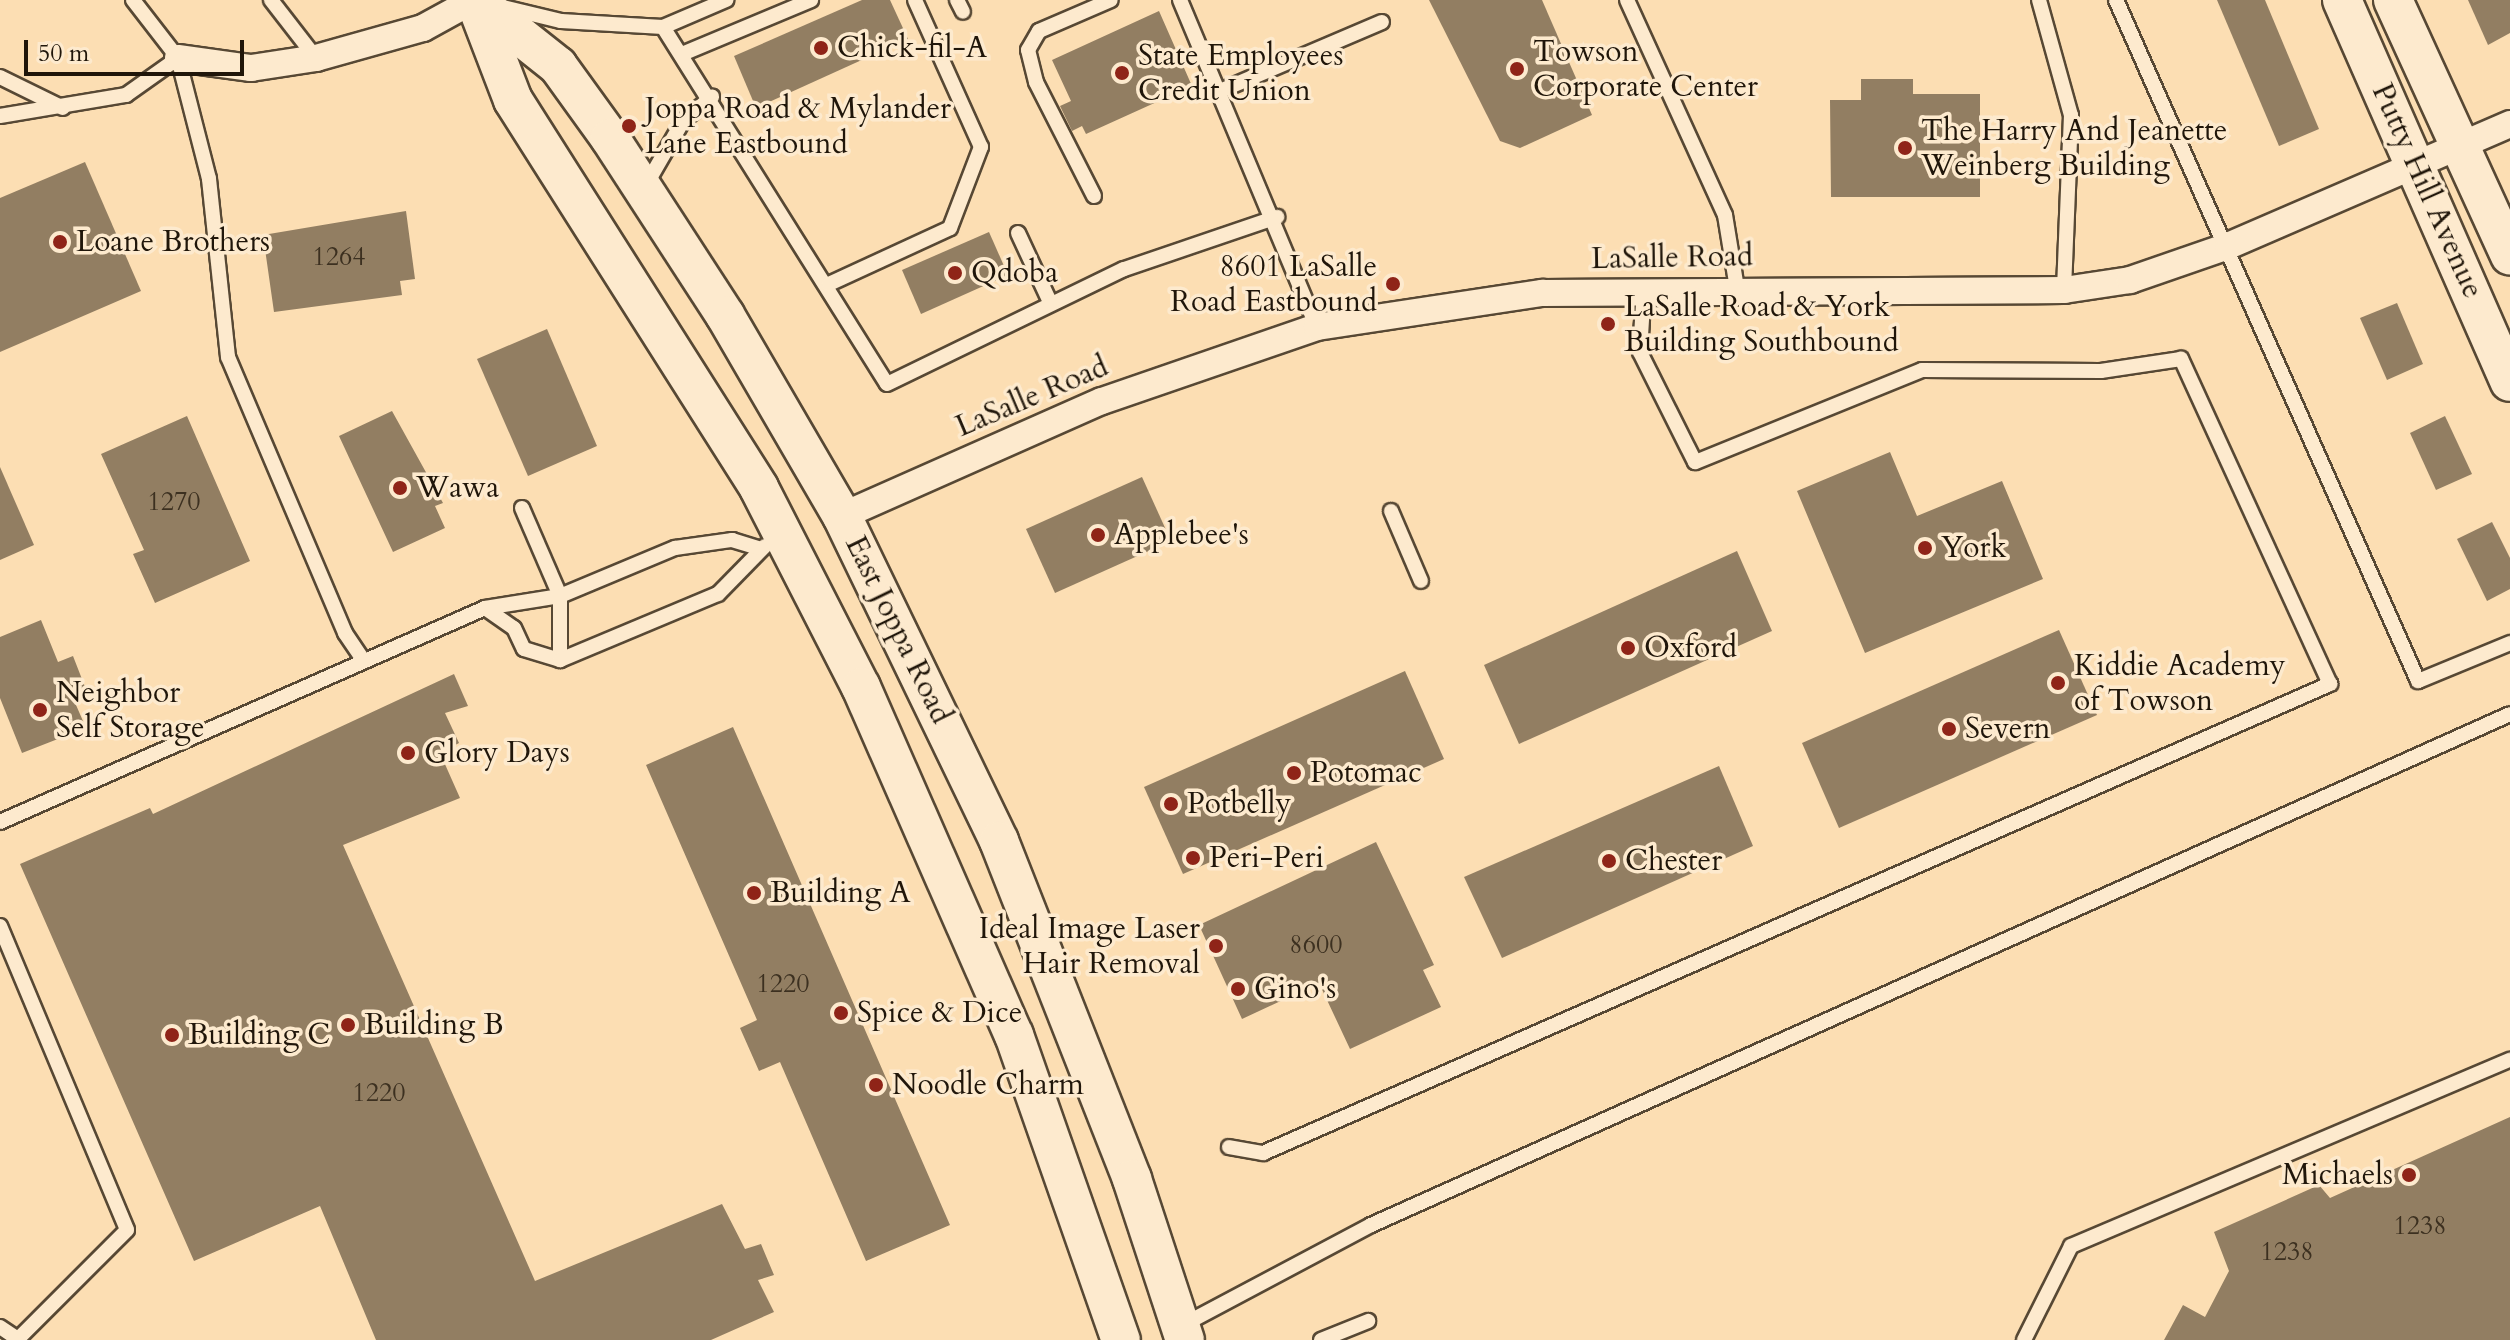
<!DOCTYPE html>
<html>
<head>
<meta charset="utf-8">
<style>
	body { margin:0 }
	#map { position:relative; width:2510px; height:1340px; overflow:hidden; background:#fcdeb3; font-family:Cardo,serif }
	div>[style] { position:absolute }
	.building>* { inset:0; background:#927e62 }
	.roads { filter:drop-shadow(2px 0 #574834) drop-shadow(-2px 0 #574834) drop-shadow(0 2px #574834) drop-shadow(0 -2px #574834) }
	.lane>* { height:14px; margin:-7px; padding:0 7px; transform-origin:7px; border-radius:7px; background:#fdeace }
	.street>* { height:26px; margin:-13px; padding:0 13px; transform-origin:13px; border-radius:13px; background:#fdeace }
	.secondary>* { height:38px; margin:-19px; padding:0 19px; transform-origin:19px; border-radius:19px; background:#fdeace }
	.dots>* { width:22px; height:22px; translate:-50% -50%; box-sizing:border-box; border:4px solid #fdeace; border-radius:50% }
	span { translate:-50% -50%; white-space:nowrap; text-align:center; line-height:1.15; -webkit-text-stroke:7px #fdeace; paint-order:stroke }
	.number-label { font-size:26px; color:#3c3020 }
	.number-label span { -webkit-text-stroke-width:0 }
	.poi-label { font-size:30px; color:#20160a }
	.left { translate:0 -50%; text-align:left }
	.right { translate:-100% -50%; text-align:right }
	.street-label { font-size:30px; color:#20160a }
	.scale { position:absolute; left:24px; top:40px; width:220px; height:36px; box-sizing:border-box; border:4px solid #20160a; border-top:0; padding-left:10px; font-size:24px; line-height:28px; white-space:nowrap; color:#20160a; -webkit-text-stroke:6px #fdeace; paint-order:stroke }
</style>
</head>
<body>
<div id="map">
	<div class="building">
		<i style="clip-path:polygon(862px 0,890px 0,908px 39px,756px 108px,734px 56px)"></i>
		<i style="clip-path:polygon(1429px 0,1542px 0,1592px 115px,1520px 148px,1500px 141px)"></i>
		<i style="clip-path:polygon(2217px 0,2265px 0,2319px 129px,2279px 146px)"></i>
		<i style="clip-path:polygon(2468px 0,2510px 0,2510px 33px,2488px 45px)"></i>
		<i style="clip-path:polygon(1159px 11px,1192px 86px,1086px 134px,1082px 126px,1072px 131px,1060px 106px,1071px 101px,1052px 60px)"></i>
		<i style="clip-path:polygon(1861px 79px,1913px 79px,1913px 94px,1980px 94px,1980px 197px,1831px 197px,1830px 100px,1861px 100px)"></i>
		<i style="clip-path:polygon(85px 162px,141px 291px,0 352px,0 198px)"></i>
		<i style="clip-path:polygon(406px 211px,415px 279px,400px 281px,402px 295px,274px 312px,263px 235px)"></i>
		<i style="clip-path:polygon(989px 232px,1008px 275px,921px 314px,902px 270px)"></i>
		<i style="clip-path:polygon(2397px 303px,2423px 364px,2387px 380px,2360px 318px)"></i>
		<i style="clip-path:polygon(547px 329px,597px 446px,528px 476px,477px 359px)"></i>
		<i style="clip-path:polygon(392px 411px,443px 503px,435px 506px,445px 528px,393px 552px,339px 436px)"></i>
		<i style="clip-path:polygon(187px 416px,250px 561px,155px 603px,133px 554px,144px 550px,101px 454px)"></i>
		<i style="clip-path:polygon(2445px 416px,2472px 474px,2436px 490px,2410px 433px)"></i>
		<i style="clip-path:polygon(1890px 452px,1917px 516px,2002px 481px,2043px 579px,1865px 653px,1797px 491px)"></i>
		<i style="clip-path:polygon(0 467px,34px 545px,0 560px)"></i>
		<i style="clip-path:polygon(1142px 477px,1171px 541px,1055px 593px,1026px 529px)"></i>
		<i style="clip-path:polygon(2492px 522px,2510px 558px,2510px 589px,2487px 601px,2457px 539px)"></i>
		<i style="clip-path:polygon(1737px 551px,1772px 631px,1519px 744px,1484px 665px)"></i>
		<i style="clip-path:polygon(41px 620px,58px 662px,73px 656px,87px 692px,73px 698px,86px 728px,22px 753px,0 698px,0 637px)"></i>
		<i style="clip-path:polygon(2059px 630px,2097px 715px,1839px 828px,1802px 743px)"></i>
		<i style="clip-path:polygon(1405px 671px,1444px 759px,1183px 874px,1144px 787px)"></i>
		<i style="clip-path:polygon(454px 674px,468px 706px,445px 713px,459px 743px,440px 753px,460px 798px,343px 845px,535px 1281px,722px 1204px,745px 1249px,761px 1244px,774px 1275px,758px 1280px,774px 1312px,711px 1340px,376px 1340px,320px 1206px,194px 1261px,20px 864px,150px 808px,153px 814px)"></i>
		<i style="clip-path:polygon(733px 727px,950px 1225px,866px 1261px,780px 1062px,759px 1071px,740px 1028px,757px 1020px,646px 765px)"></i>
		<i style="clip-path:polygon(1719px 766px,1753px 846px,1502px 958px,1464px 877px)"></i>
		<i style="clip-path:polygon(1376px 842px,1434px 965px,1423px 970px,1441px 1007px,1350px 1049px,1319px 983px,1242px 1019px,1199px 925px)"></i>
		<i style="clip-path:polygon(2510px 1117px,2510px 1340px,2164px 1340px,2183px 1305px,2205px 1317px,2229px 1271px,2214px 1232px,2319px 1185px,2330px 1198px)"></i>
	</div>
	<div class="roads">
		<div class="lane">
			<i style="left:133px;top:0;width:73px;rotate:52.2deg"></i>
			<i style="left:178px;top:58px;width:125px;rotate:75.6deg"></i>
			<i style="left:209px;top:179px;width:179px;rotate:83.9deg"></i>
			<i style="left:228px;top:357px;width:300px;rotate:67deg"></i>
			<i style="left:345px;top:633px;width:34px;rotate:56deg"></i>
			<i style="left:271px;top:0;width:73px;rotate:52.2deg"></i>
			<i style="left:957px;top:0;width:13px;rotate:63deg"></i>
			<i style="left:1180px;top:0;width:355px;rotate:67.3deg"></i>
			<i style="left:1627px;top:0;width:236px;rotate:65.5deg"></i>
			<i style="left:1725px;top:215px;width:74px;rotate:80.7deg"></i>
			<i style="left:2039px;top:0;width:119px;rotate:74.5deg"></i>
			<i style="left:2071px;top:115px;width:175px;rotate:92.3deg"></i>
			<i style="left:2116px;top:0;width:745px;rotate:66.08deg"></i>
			<i style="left:2418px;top:681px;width:100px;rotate:-22.4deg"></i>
			<i style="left:503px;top:7px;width:60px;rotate:13.6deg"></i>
			<i style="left:561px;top:21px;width:102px;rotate:3.4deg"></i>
			<i style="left:663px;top:27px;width:69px;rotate:-23.2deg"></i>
			<i style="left:663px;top:27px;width:421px;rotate:57.9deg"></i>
			<i style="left:887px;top:384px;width:263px;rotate:-25.9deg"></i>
			<i style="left:1124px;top:269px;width:162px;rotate:-18.8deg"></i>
			<i style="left:682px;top:54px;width:140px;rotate:-22.7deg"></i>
			<i style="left:0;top:77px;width:70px;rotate:26.2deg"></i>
			<i style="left:1220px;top:91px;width:176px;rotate:-23.1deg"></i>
			<i style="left:0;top:116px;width:128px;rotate:-9.5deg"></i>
			<i style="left:126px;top:95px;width:64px;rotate:-35.4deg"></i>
			<i style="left:646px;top:185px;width:74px;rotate:-60deg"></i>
			<i style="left:683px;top:121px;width:38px;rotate:-40deg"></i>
			<i style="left:1094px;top:196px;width:128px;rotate:-117deg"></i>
			<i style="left:1036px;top:82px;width:33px;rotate:-104deg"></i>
			<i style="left:1028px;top:50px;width:22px;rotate:-60deg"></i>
			<i style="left:1039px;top:31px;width:78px;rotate:-23.3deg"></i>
			<i style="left:1018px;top:233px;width:76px;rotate:65.1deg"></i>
			<i style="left:829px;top:284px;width:133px;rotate:-24.8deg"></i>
			<i style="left:950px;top:228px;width:87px;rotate:-69.1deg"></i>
			<i style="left:981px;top:147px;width:161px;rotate:-114.2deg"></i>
			<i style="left:522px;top:508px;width:96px;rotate:66.6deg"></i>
			<i style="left:560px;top:596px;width:64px;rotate:90deg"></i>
			<i style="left:1391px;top:511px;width:76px;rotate:66.8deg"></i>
			<i style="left:485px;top:608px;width:35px;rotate:35deg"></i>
			<i style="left:514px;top:628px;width:23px;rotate:65deg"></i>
			<i style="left:524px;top:649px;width:38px;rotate:17deg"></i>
			<i style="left:560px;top:660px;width:171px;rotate:-22.7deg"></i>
			<i style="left:718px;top:594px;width:67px;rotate:-45.6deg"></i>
			<i style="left:0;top:822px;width:530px;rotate:-23.81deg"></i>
			<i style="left:485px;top:608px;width:76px;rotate:-9.1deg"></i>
			<i style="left:560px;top:596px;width:125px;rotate:-22.7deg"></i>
			<i style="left:675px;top:548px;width:58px;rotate:-8deg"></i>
			<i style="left:732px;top:540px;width:27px;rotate:17deg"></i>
			<i style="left:0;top:926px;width:329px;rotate:67.3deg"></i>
			<i style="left:127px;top:1230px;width:154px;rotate:135deg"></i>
			<i style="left:1229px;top:1147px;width:35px;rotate:10deg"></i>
			<i style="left:1263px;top:1153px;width:1166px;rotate:-23.73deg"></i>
			<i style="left:2330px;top:684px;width:358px;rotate:-114.6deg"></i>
			<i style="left:2181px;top:359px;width:81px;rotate:171.5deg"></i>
			<i style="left:2101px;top:371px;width:179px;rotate:-179.7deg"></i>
			<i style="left:1922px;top:370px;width:245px;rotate:157.9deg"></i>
			<i style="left:1695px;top:462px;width:123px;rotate:-116.6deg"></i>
			<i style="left:1640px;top:352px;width:64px;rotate:-86.4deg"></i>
			<i style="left:1181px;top:1326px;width:215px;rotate:-28deg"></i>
			<i style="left:1371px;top:1225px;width:1248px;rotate:-24.16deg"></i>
			<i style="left:0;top:1327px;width:23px;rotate:34deg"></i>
			<i style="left:1321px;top:1340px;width:51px;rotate:-22deg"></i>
			<i style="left:2024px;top:1340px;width:105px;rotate:-63.4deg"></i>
			<i style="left:2071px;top:1246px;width:477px;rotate:-23deg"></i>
		</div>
		<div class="street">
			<i style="left:178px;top:58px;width:74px;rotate:7.8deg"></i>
			<i style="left:251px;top:68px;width:66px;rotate:-8.7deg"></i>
			<i style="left:316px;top:58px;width:111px;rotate:-15.7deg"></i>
			<i style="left:423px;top:28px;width:58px;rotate:-28.8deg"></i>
			<i style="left:842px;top:516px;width:284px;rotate:-23.9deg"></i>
			<i style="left:1102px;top:401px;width:227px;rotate:-19deg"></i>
			<i style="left:1317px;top:327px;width:228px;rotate:-8.6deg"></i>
			<i style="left:1542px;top:293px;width:522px;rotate:-0.33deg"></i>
			<i style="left:2064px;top:290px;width:67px;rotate:-8.6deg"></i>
			<i style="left:2130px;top:280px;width:104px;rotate:-19.1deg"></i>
			<i style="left:2228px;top:246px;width:307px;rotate:-23.4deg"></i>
		</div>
		<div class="secondary">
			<i style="left:475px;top:0;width:106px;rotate:38.5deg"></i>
			<i style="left:558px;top:66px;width:89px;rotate:54.2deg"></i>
			<i style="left:610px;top:138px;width:211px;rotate:57deg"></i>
			<i style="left:725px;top:315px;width:233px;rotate:59.8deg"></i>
			<i style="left:842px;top:516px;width:361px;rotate:64.2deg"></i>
			<i style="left:999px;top:841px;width:363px;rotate:68.5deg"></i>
			<i style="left:1132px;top:1179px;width:169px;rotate:71.8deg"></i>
			<i style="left:2342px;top:0;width:417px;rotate:66.3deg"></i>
			<i style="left:2393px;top:0;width:281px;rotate:65.4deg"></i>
			<i style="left:475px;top:1px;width:106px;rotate:69deg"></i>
			<i style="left:513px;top:100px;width:459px;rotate:57.6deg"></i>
			<i style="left:759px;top:488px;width:224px;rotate:62.9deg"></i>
			<i style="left:861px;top:687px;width:380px;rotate:66.3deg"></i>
			<i style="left:1014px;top:1035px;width:323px;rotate:70.7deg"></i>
		</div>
	</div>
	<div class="dots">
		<i style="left:821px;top:48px;background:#8f2418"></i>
		<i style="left:1517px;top:69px;background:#8f2418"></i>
		<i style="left:1122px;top:73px;background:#8f2418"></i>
		<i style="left:629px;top:126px;background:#8f2418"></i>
		<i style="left:1905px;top:148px;background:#8f2418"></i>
		<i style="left:60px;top:242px;background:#8f2418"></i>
		<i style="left:955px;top:273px;background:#8f2418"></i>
		<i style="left:1393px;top:284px;background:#8f2418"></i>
		<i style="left:1608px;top:324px;background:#8f2418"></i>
		<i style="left:400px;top:488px;background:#8f2418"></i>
		<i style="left:1098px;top:535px;background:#8f2418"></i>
		<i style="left:1925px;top:548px;background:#8f2418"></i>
		<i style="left:1628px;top:648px;background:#8f2418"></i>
		<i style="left:2058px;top:683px;background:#8f2418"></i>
		<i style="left:40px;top:710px;background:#8f2418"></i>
		<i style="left:1949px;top:729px;background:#8f2418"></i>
		<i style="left:408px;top:753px;background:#8f2418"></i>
		<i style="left:1294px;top:773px;background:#8f2418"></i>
		<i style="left:1171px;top:804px;background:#8f2418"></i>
		<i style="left:1193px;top:858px;background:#8f2418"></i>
		<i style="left:1609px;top:861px;background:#8f2418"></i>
		<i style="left:754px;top:893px;background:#8f2418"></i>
		<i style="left:1216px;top:946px;background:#8f2418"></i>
		<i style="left:1238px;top:989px;background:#8f2418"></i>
		<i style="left:841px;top:1013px;background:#8f2418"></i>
		<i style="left:348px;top:1025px;background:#8f2418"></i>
		<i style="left:172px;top:1035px;background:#8f2418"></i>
		<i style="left:876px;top:1085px;background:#8f2418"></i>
		<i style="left:2409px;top:1175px;background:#8f2418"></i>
	</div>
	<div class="number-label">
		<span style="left:339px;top:257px">1264</span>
		<span style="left:174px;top:502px">1270</span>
		<span style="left:1316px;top:945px">8600</span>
		<span style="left:783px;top:984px">1220</span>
		<span style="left:379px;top:1093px">1220</span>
		<span style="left:2420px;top:1226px">1238</span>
		<span style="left:2287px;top:1252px">1238</span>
	</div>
	<div class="poi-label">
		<span class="left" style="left:837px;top:48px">Chick-fil-A</span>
		<span class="left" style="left:1533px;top:69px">Towson<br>Corporate Center</span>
		<span class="left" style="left:1138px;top:73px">State Employees<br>Credit Union</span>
		<span class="left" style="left:645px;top:126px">Joppa Road &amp; Mylander<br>Lane Eastbound</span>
		<span class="left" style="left:1921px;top:148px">The Harry And Jeanette<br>Weinberg Building</span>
		<span class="left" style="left:76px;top:242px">Loane Brothers</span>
		<span class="right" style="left:1377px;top:284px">8601 LaSalle<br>Road Eastbound</span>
		<span class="left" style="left:971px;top:273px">Qdoba</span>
		<span class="left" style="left:1624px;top:324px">LaSalle Road &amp; York<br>Building Southbound</span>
		<span class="left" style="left:416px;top:488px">Wawa</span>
		<span class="left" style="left:1114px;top:535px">Applebee's</span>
		<span class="left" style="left:1941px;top:548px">York</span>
		<span class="left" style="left:1644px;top:648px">Oxford</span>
		<span class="left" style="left:2074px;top:683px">Kiddie Academy<br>of Towson</span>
		<span class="left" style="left:56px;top:710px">Neighbor<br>Self Storage</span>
		<span class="left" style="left:1965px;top:729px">Severn</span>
		<span class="left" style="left:424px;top:753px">Glory Days</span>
		<span class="left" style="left:1310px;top:773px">Potomac</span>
		<span class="left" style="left:1187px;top:804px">Potbelly</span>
		<span class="left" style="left:1209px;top:858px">Peri-Peri</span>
		<span class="left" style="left:1625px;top:861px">Chester</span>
		<span class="left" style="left:770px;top:893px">Building A</span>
		<span class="right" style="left:1200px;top:946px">Ideal Image Laser<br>Hair Removal</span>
		<span class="left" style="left:1254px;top:989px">Gino's</span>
		<span class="left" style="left:857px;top:1013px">Spice &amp; Dice</span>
		<span class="left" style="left:364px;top:1025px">Building B</span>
		<span class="left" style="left:188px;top:1035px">Building C</span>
		<span class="left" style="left:892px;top:1085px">Noodle Charm</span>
		<span class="right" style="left:2393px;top:1175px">Michaels</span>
	</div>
	<div class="street-label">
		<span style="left:2427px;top:191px;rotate:66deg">Putty Hill Avenue</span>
		<span style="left:1672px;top:258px;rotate:-1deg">LaSalle Road</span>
		<span style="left:1032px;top:397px;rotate:-23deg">LaSalle Road</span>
		<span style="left:898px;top:630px;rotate:64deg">East Joppa Road</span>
	</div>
	<div class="scale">50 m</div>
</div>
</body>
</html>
